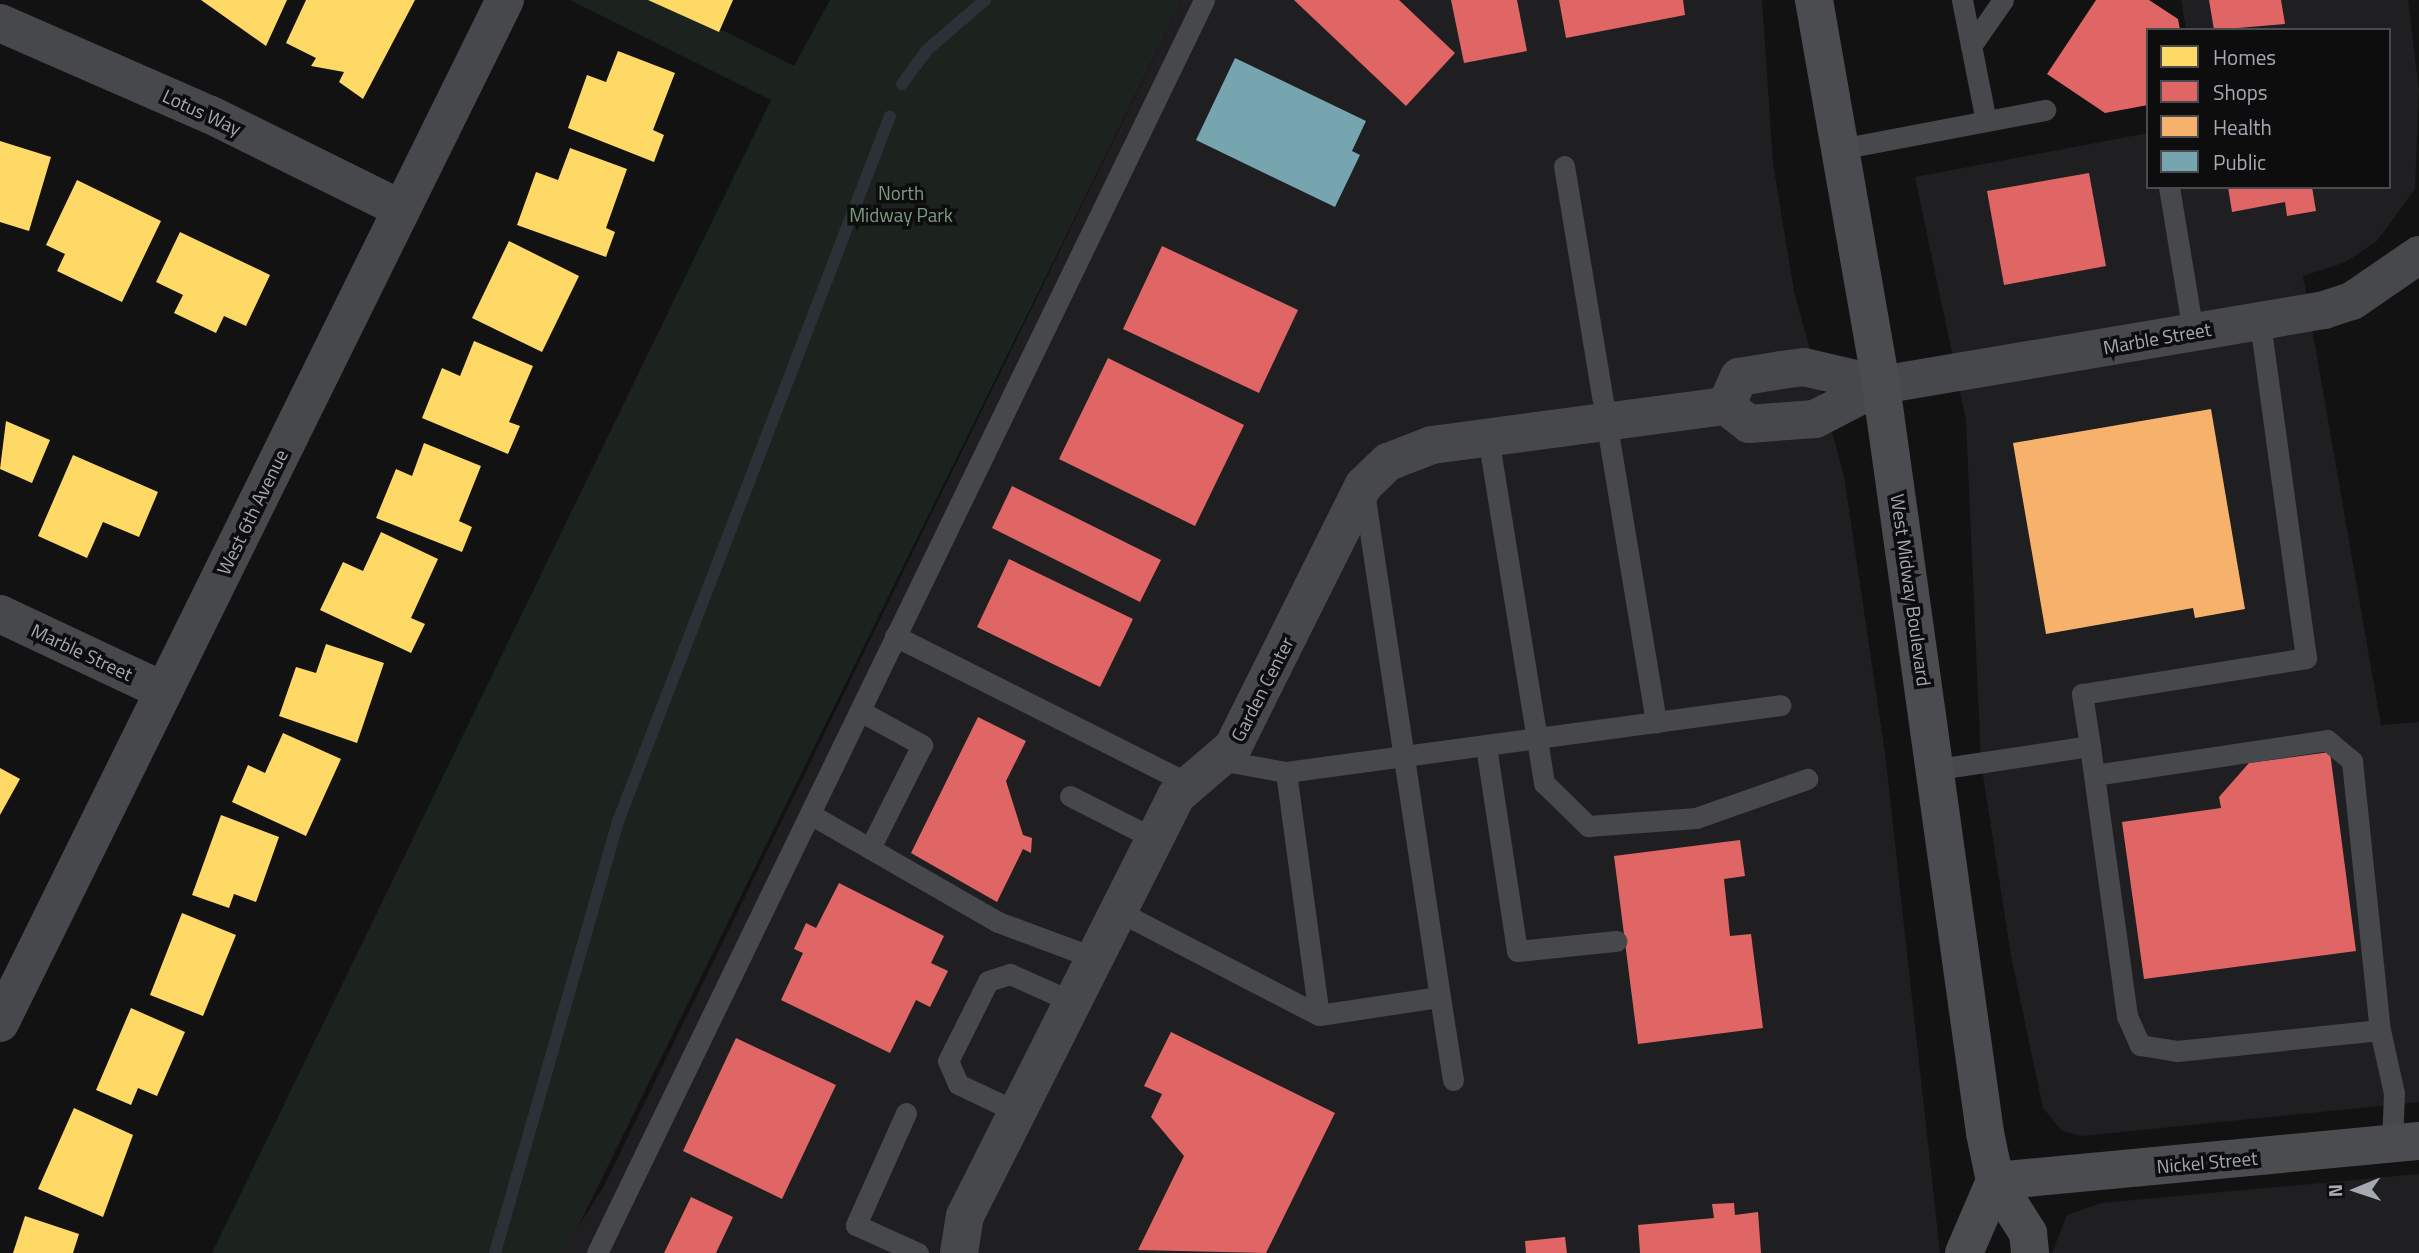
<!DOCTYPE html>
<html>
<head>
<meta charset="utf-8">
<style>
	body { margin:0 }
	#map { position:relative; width:2419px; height:1253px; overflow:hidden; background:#121213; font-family:"Titillium Web",sans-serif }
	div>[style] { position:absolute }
	.built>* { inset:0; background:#1f1f21 }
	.green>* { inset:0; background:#1c221d }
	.homes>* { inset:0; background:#ffd966 }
	.shops>* { inset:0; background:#e06666 }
	.health>* { inset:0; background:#f6b26b }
	.public>* { inset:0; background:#76a5af }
	.stream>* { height:12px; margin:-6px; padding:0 6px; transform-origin:6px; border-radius:6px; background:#2b3136 }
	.lane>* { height:21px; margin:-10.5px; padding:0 10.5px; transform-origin:10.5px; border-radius:10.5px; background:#47484b }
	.street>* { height:38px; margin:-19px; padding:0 19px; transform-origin:19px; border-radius:19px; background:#47484b }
	.secondary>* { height:38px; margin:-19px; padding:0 19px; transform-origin:19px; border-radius:19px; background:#4b4c4f }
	span { translate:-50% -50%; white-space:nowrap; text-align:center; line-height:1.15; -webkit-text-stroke:7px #0d0d0e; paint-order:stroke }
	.street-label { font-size:19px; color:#a5a9b2 }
	.park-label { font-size:19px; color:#7e9b80 }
	.legend { position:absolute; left:2146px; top:28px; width:245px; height:161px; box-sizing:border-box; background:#0d0d0e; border:2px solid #4a4b50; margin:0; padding:9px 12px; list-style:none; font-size:21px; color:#a5a9b2 }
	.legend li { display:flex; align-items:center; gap:14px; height:35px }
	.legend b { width:35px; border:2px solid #4a4b50 }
	.north { position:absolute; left:2321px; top:1155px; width:70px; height:70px; -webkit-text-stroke:5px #0d0d0e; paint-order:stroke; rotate:268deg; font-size:19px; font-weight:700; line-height:28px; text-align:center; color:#a5a9b2 }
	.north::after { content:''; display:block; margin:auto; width:24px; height:32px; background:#a5a9b2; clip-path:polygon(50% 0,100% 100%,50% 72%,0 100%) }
</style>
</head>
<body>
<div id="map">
	<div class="built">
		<i style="clip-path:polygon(1182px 0,1762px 0,1773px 163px,1794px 291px,1844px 476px,1885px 753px,1940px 1253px,561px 1253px,603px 1188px)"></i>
		<i style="clip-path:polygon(2181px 0,2408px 0,2419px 90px,2415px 189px,2377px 241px,2346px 262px,2303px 276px,2381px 725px,2419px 722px,2419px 1102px,2082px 1136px,2062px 1131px,2043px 1108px,2011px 956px,1981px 762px,1966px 420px,1915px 177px,2148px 133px,2148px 187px,2389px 187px,2389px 30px,2186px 30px)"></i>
		<i style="clip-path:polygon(2419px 1174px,2419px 1253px,2052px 1253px,2067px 1215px,2101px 1203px)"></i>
	</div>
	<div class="green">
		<i style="clip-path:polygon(570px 0,662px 0,794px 66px,830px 0,1182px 0,569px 1245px,561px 1253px,212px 1253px,771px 100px)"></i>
	</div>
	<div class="homes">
		<i style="clip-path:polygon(201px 0,287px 0,266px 46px)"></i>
		<i style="clip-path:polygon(306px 0,415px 0,363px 99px,339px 82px,344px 72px,311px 66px,316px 58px,286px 43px)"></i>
		<i style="clip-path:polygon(648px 0,733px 0,719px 32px)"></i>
		<i style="clip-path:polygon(618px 51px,675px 73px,653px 130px,664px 135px,654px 162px,568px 128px,587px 75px,606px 82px)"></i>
		<i style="clip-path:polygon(0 141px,51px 157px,29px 231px,0 222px)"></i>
		<i style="clip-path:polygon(570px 148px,627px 169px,606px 228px,615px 232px,606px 257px,517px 225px,536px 172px,558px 180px)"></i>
		<i style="clip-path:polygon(77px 180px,161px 221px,122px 302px,57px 271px,65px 254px,46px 245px)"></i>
		<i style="clip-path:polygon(180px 232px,270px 275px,246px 326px,224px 316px,216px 333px,174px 313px,183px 295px,156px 282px)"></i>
		<i style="clip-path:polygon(509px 241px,579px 276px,542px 352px,472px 318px)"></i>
		<i style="clip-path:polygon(474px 341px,533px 366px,509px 422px,520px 426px,508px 454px,422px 418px,442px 368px,460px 376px)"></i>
		<i style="clip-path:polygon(6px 421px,50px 440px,32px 483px,0 469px)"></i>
		<i style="clip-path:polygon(424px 443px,481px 466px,459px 521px,472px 527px,462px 552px,376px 518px,396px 469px,412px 476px)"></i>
		<i style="clip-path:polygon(73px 455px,158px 492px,139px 537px,103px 522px,87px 558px,38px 536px)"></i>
		<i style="clip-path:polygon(381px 532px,438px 559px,411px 618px,425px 624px,411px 653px,320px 610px,343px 562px,363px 571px)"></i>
		<i style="clip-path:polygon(326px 644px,384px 663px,357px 743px,279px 716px,296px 667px,316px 673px)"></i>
		<i style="clip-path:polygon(283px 733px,341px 759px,306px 836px,232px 802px,248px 765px,265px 773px)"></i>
		<i style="clip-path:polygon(0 768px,20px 779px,0 815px)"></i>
		<i style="clip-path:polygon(221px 815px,279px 837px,256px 902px,234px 894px,229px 908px,192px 895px)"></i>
		<i style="clip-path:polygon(182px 913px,236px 935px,203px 1016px,150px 995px)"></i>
		<i style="clip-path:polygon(131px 1008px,185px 1032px,157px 1096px,138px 1088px,131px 1105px,96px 1090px)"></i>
		<i style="clip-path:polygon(74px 1108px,133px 1135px,103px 1217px,38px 1189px)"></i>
		<i style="clip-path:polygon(25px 1216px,79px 1234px,73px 1253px,13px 1253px)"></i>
	</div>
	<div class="shops">
		<i style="clip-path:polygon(1294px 0,1399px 0,1455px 53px,1406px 106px)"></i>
		<i style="clip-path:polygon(1451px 0,1517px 0,1527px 51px,1464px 63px)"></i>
		<i style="clip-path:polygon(1559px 0,1683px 0,1685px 15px,1566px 38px)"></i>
		<i style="clip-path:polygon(2096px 0,2149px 0,2178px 19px,2180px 30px,2148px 30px,2148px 105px,2105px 113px,2047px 74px)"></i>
		<i style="clip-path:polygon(2209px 0,2281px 0,2285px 24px,2214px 30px)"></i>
		<i style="clip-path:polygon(2089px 173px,2106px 266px,2004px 285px,1987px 191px)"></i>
		<i style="clip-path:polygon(2228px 187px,2312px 187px,2316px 211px,2287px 216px,2285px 202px,2232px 212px)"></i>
		<i style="clip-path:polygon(1162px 246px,1298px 310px,1259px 393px,1123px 329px)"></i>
		<i style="clip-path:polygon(1108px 358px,1244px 425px,1195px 526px,1059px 459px)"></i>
		<i style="clip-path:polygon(1012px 486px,1161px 560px,1140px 602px,992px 528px)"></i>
		<i style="clip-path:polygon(1009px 559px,1133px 619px,1100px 687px,977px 627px)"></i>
		<i style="clip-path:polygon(978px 717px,1026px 741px,1006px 781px,1023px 835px,1032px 838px,1031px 853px,1023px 849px,997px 902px,911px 853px)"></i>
		<i style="clip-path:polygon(2330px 752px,2356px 951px,2144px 979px,2122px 822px,2221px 808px,2219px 797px,2249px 763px)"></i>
		<i style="clip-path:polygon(1740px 840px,1745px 876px,1724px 879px,1730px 936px,1751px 934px,1763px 1028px,1638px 1044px,1614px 856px)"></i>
		<i style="clip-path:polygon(839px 883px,944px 936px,931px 963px,948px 971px,930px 1007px,916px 1000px,890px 1053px,781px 1000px,803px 953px,794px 949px,806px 923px,816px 928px)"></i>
		<i style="clip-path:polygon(1171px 1032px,1335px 1113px,1266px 1253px,1138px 1250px,1184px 1156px,1151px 1117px,1162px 1094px,1144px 1086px)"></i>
		<i style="clip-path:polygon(736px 1038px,836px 1085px,782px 1199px,683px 1151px)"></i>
		<i style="clip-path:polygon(691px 1197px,733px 1217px,716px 1253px,664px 1253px)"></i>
		<i style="clip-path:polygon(1734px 1203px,1735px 1215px,1758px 1212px,1761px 1253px,1640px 1253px,1638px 1225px,1714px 1218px,1712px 1204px)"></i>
		<i style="clip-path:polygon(1565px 1237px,1567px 1253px,1526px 1253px,1525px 1241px)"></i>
	</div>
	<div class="health">
		<i style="clip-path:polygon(2211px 409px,2245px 609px,2195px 618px,2193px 608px,2046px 634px,2013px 443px)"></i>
	</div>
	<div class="public">
		<i style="clip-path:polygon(1235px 58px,1366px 121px,1352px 151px,1360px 155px,1335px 207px,1196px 140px)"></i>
	</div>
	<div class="stream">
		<i style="left:902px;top:84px;width:42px;rotate:-53.7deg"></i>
		<i style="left:927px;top:50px;width:77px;rotate:-40.8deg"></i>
		<i style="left:495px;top:1253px;width:451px;rotate:-74.1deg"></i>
		<i style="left:619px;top:819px;width:753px;rotate:-68.92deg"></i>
	</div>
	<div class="lane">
		<i style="left:1962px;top:0;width:123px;rotate:78.8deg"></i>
		<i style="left:1971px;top:46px;width:56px;rotate:-55.2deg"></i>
		<i style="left:1840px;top:149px;width:209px;rotate:-10.8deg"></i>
		<i style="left:1564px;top:166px;width:564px;rotate:80.6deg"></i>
		<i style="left:2169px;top:187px;width:147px;rotate:80.6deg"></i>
		<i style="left:1488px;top:437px;width:351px;rotate:80.8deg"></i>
		<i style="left:1544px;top:783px;width:62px;rotate:44.3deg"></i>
		<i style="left:1588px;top:826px;width:108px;rotate:-4.2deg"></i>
		<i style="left:1696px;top:818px;width:118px;rotate:-19.4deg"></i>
		<i style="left:895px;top:636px;width:327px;rotate:26.7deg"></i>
		<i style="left:860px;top:711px;width:71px;rotate:28.7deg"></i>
		<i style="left:922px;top:745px;width:115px;rotate:116.8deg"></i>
		<i style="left:1486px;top:746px;width:207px;rotate:81.4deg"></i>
		<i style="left:1517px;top:951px;width:100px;rotate:-5.8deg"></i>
		<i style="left:2090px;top:746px;width:273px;rotate:82.2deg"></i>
		<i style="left:2127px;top:1016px;width:32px;rotate:66deg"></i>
		<i style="left:2140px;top:1045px;width:37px;rotate:9deg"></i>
		<i style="left:2177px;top:1051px;width:204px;rotate:-5.9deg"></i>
		<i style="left:2380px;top:1030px;width:65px;rotate:77.5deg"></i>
		<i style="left:2394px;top:1093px;width:51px;rotate:92.2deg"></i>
		<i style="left:1219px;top:760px;width:68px;rotate:10.2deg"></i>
		<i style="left:1286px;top:772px;width:499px;rotate:-7.7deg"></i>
		<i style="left:1938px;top:769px;width:154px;rotate:-8.6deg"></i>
		<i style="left:2090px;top:746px;width:53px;rotate:-98.7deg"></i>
		<i style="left:2082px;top:694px;width:227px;rotate:-9.1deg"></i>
		<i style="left:2306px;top:658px;width:340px;rotate:-97.8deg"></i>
		<i style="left:1286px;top:772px;width:245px;rotate:82.3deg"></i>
		<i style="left:2094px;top:775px;width:236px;rotate:-8.5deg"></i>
		<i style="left:2327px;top:740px;width:33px;rotate:40deg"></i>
		<i style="left:2352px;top:761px;width:270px;rotate:84.1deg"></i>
		<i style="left:1070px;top:796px;width:95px;rotate:26.8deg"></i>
		<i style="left:810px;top:814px;width:217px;rotate:29.9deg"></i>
		<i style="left:998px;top:922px;width:103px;rotate:20.4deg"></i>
		<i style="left:1118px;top:911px;width:226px;rotate:27.4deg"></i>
		<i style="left:1319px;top:1015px;width:122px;rotate:-8.5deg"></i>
		<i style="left:1440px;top:997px;width:511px;rotate:-98.56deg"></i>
		<i style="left:1440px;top:997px;width:84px;rotate:81.1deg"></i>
		<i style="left:1017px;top:1112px;width:65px;rotate:-154.6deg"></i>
		<i style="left:958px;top:1084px;width:25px;rotate:-113deg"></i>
		<i style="left:948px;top:1061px;width:89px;rotate:-63.4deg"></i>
		<i style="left:988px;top:981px;width:23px;rotate:-18deg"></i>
		<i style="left:1010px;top:974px;width:69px;rotate:24deg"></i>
		<i style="left:906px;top:1113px;width:123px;rotate:114.1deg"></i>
		<i style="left:856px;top:1225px;width:68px;rotate:24.3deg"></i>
		<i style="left:597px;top:1253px;width:1392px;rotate:-64.15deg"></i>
	</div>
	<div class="street">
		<i style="left:0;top:23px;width:230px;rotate:23.6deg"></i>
		<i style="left:211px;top:115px;width:212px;rotate:26.3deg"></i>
		<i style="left:1726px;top:406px;width:32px;rotate:-66deg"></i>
		<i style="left:1739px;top:377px;width:43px;rotate:-9.5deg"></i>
		<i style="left:1781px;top:370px;width:23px;rotate:-7deg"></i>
		<i style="left:1804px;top:367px;width:79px;rotate:13.2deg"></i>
		<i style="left:0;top:614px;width:181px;rotate:25.2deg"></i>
		<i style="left:0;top:1023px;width:1141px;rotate:-63.73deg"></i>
		<i style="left:959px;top:1253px;width:37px;rotate:-81deg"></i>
		<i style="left:965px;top:1216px;width:470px;rotate:-63.3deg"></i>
		<i style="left:1176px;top:796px;width:75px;rotate:-40.7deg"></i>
		<i style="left:1233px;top:747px;width:292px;rotate:-63.5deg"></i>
		<i style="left:1363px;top:486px;width:35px;rotate:-44deg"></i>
		<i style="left:1388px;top:462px;width:47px;rotate:-21.1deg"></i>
		<i style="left:1432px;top:445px;width:297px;rotate:-7.6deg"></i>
		<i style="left:1726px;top:406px;width:29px;rotate:38deg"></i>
		<i style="left:1749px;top:424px;width:66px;rotate:-4.3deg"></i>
		<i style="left:1815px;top:419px;width:74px;rotate:-27.3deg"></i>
		<i style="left:1881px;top:385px;width:449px;rotate:-9.6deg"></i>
		<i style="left:2324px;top:310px;width:29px;rotate:-18deg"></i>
		<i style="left:2352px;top:301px;width:81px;rotate:-34.5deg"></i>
	</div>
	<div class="secondary">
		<i style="left:1814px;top:0;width:391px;rotate:80.1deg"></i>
		<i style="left:1881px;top:385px;width:755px;rotate:82.08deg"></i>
		<i style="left:1985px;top:1133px;width:49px;rotate:78.2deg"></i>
		<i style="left:1995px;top:1181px;width:62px;rotate:57.6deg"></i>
		<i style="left:2028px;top:1233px;width:20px;rotate:84deg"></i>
		<i style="left:1995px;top:1181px;width:426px;rotate:-5.4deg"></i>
		<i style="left:1964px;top:1253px;width:78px;rotate:-66.7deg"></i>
	</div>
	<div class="street-label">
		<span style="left:202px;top:112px;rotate:25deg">Lotus Way</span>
		<span style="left:2157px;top:338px;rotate:-10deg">Marble Street</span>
		<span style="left:252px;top:512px;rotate:-64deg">West 6th Avenue</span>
		<span style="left:1911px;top:590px;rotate:82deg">West Midway Boulevard</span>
		<span style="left:82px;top:652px;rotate:25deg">Marble Street</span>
		<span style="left:1262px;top:689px;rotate:-63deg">Garden Center</span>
		<span style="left:2207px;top:1162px;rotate:-5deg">Nickel Street</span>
	</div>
	<div class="park-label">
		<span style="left:901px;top:204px">North<br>Midway Park</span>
	</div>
	<ul class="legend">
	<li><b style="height:19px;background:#ffd966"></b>Homes</li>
	<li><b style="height:19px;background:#e06666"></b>Shops</li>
	<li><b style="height:19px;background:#f6b26b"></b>Health</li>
	<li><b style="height:19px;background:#76a5af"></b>Public</li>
	</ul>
	<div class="north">N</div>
</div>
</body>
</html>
